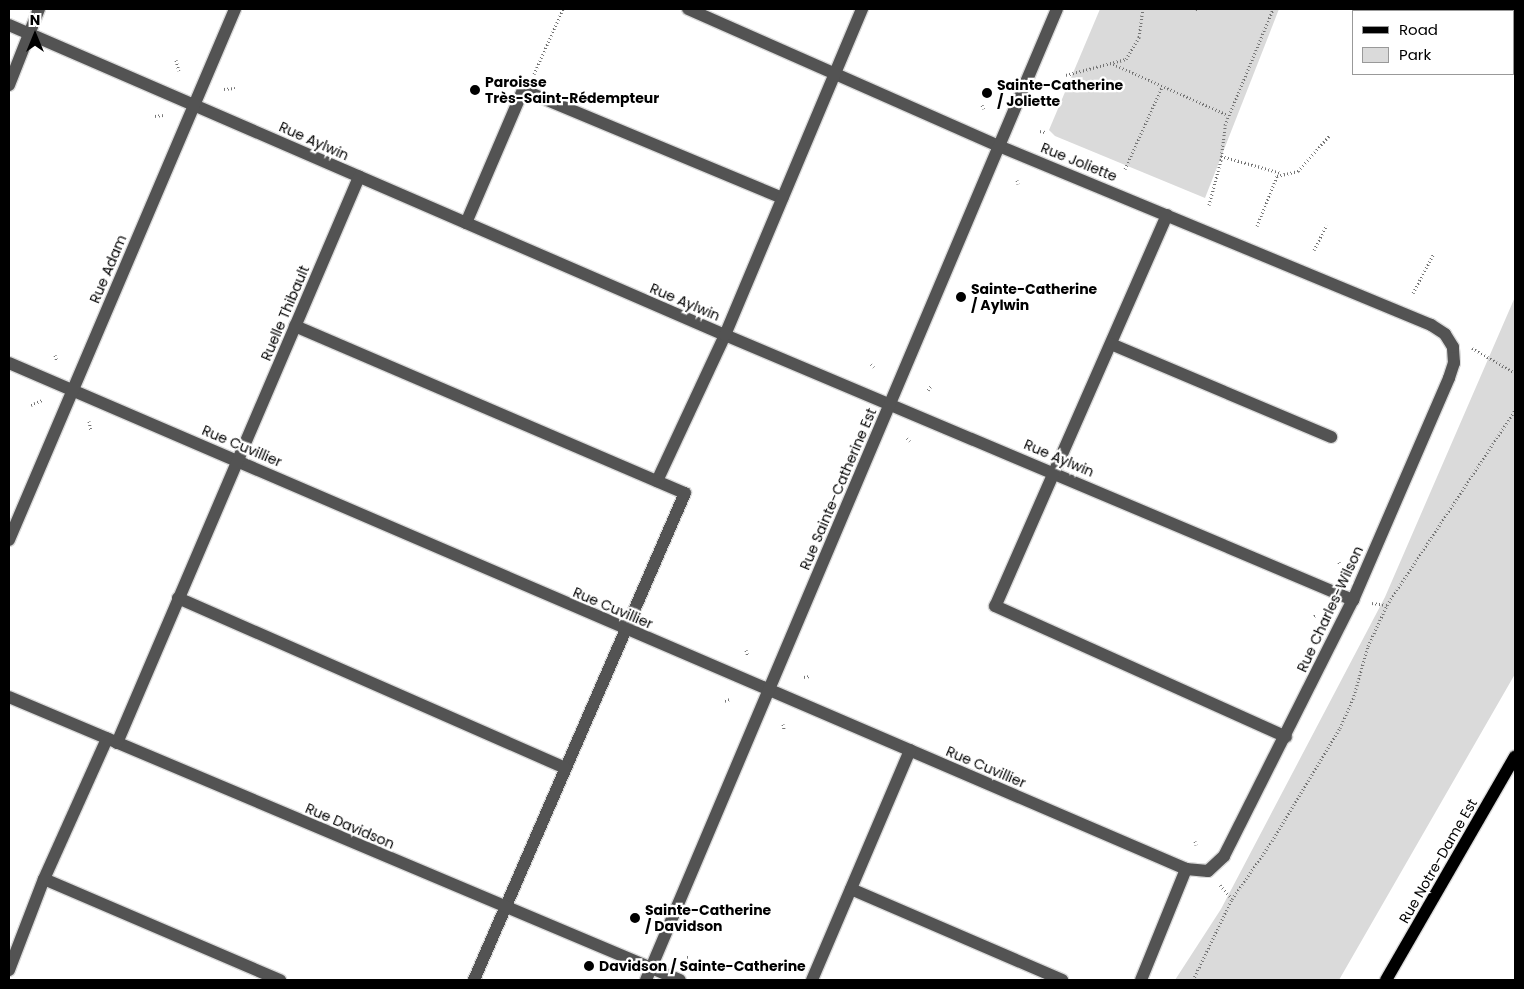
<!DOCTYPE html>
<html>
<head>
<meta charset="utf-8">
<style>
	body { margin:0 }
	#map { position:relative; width:1524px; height:989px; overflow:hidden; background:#fff; font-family:Poppins,sans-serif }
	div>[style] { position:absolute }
	.green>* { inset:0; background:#dadada }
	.path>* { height:3px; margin-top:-1.5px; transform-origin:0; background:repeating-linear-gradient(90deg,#757575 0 1px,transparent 0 3.5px) }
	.roads { filter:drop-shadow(1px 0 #dbdbdb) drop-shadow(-1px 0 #dbdbdb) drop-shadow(0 1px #dbdbdb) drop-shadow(0 -1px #dbdbdb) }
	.minor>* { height:12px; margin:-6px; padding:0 6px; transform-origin:6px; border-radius:6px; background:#535353 }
	.major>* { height:12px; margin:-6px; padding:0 6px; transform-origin:6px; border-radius:6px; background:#000 }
	.dots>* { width:14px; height:14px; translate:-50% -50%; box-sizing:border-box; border:2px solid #fff; border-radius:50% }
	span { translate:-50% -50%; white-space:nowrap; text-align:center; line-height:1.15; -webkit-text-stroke:4.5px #fff; paint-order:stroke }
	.poi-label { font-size:14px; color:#000; font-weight:700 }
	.left { translate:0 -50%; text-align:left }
	.street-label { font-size:14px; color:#000 }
	.frame { position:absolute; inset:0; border:10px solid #000; pointer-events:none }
	.legend { position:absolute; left:1352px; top:10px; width:162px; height:65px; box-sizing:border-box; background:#fff; border:1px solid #999; margin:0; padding:6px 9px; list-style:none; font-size:15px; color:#000 }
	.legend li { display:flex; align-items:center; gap:10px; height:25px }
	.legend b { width:25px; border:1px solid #999 }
	.north { position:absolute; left:10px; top:10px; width:50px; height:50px; -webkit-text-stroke:4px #fff; paint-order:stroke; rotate:0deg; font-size:14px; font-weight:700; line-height:20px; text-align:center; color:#000 }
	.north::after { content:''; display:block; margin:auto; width:18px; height:22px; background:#000; clip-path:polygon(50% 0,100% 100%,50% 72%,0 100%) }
</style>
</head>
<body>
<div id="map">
	<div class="green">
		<i style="clip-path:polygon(1100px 9px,1279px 9px,1205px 198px,1055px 136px,1049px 130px)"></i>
		<i style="clip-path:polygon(1515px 297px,1515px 674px,1339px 980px,1175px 980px,1221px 909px,1385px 597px)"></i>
	</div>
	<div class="path">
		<i style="left:1197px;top:9px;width:2px;rotate:63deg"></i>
		<i style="left:1428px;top:9px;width:4px;rotate:34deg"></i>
		<i style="left:176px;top:60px;width:11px;rotate:75deg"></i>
		<i style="left:1113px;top:64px;width:126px;rotate:23.9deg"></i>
		<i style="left:534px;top:74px;width:71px;rotate:-66deg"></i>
		<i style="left:1066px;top:75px;width:62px;rotate:-14.9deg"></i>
		<i style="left:1126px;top:59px;width:26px;rotate:-59deg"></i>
		<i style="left:1139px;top:37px;width:28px;rotate:-82deg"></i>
		<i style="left:224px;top:89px;width:11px;rotate:-5deg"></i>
		<i style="left:982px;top:105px;width:4px;rotate:63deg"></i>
		<i style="left:155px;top:116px;width:8px;rotate:-7deg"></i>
		<i style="left:1040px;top:131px;width:5px;rotate:11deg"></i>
		<i style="left:1221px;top:156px;width:62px;rotate:15.8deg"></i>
		<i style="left:1125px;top:169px;width:90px;rotate:-65.7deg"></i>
		<i style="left:1017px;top:180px;width:4px;rotate:76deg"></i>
		<i style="left:1209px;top:205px;width:47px;rotate:-75.1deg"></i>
		<i style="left:1221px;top:160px;width:35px;rotate:-83deg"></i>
		<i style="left:1225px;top:125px;width:126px;rotate:-67.5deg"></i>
		<i style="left:1257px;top:226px;width:54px;rotate:-68.2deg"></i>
		<i style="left:1277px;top:176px;width:22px;rotate:-13deg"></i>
		<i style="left:1298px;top:171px;width:48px;rotate:-48.4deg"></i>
		<i style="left:1314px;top:250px;width:28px;rotate:-63deg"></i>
		<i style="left:1413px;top:293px;width:45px;rotate:-62.3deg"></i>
		<i style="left:1472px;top:348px;width:50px;rotate:30.2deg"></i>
		<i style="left:55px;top:355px;width:6px;rotate:72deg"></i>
		<i style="left:871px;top:364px;width:4px;rotate:45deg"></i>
		<i style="left:928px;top:390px;width:5px;rotate:-53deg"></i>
		<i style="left:31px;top:405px;width:12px;rotate:-24deg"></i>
		<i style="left:89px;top:421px;width:10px;rotate:79deg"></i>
		<i style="left:907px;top:438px;width:4px;rotate:45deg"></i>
		<i style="left:1339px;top:562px;width:3px;rotate:72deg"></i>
		<i style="left:1372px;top:603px;width:15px;rotate:8deg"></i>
		<i style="left:1314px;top:616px;width:2px;rotate:-27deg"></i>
		<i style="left:746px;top:650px;width:6px;rotate:72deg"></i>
		<i style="left:804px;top:677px;width:6px;rotate:-9deg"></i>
		<i style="left:725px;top:701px;width:5px;rotate:-22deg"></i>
		<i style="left:783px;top:724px;width:5px;rotate:79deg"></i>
		<i style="left:1195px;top:841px;width:4px;rotate:76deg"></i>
		<i style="left:1220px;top:885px;width:18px;rotate:49deg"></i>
		<i style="left:687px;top:957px;width:3px;rotate:-18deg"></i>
		<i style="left:1193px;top:980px;width:90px;rotate:-64.3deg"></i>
		<i style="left:1232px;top:899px;width:70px;rotate:-55.4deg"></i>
		<i style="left:1272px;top:841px;width:132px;rotate:-59deg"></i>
		<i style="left:1340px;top:728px;width:32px;rotate:-66deg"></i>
		<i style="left:1353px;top:699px;width:55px;rotate:-74.2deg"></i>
		<i style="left:1368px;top:646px;width:45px;rotate:-65.1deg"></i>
		<i style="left:1387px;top:605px;width:233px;rotate:-56.7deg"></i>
	</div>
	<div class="roads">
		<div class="minor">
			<i style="left:9px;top:25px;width:780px;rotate:23.41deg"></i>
			<i style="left:725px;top:335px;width:682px;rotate:22.88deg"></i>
			<i style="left:9px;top:85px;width:82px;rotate:-68.5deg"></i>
			<i style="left:1167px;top:215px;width:427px;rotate:113.7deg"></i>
			<i style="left:995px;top:606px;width:319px;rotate:24.2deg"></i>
			<i style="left:466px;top:223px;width:145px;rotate:-66.8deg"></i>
			<i style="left:523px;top:90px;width:281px;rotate:22.6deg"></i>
			<i style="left:295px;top:326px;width:424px;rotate:23.2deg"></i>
			<i style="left:685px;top:493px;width:531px;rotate:113.43deg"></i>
			<i style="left:1111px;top:344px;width:239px;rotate:22.9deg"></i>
			<i style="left:9px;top:363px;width:1281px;rotate:23.26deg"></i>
			<i style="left:1186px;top:869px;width:22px;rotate:5deg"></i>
			<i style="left:1208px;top:871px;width:22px;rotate:-43deg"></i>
			<i style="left:1224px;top:856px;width:287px;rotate:-63.3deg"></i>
			<i style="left:1353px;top:600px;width:242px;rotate:-66.6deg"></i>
			<i style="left:1449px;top:378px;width:16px;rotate:-72deg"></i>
			<i style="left:1454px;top:363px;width:16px;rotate:-94deg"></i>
			<i style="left:1453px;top:347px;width:15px;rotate:-122deg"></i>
			<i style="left:1445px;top:334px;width:17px;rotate:-147deg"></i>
			<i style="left:1431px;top:325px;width:465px;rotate:-157.5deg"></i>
			<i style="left:1001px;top:147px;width:342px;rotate:-156.2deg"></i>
			<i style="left:657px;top:481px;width:161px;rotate:-65deg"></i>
			<i style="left:725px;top:335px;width:354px;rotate:-67.2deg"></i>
			<i style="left:9px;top:540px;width:577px;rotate:-66.94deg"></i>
			<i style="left:178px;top:598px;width:423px;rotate:23.7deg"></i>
			<i style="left:9px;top:697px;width:728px;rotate:22.87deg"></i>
			<i style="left:117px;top:743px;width:616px;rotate:-66.85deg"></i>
			<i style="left:44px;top:879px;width:257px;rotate:23.2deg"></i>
			<i style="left:851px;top:889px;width:230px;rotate:23.3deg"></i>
			<i style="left:9px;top:970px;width:97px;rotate:-69deg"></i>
			<i style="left:44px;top:879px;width:154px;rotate:-65.8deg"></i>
			<i style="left:646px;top:980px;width:1054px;rotate:-67.06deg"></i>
			<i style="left:812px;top:980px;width:250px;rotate:-66.9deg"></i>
			<i style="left:1141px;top:980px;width:120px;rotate:-67.9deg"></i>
		</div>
		<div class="major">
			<i style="left:1386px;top:980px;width:258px;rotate:-60deg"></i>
		</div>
	</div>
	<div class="dots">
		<i style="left:475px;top:90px;background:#000"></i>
		<i style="left:987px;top:93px;background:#000"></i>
		<i style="left:961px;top:297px;background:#000"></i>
		<i style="left:635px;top:918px;background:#000"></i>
		<i style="left:589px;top:966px;background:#000"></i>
	</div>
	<div class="poi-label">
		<span class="left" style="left:485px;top:90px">Paroisse<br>Très-Saint-Rédempteur</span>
		<span class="left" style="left:997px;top:93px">Sainte-Catherine<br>/ Joliette</span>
		<span class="left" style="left:971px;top:297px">Sainte-Catherine<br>/ Aylwin</span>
		<span class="left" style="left:645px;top:918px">Sainte-Catherine<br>/ Davidson</span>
		<span class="left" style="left:599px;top:966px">Davidson / Sainte-Catherine</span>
	</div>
	<div class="street-label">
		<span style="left:314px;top:141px;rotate:24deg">Rue Aylwin</span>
		<span style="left:1079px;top:162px;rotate:22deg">Rue Joliette</span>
		<span style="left:108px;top:269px;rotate:-67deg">Rue Adam</span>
		<span style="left:685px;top:302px;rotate:23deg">Rue Aylwin</span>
		<span style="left:285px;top:313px;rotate:-67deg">Ruelle Thibault</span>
		<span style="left:242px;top:446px;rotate:23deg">Rue Cuvillier</span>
		<span style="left:1059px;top:458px;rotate:23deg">Rue Aylwin</span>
		<span style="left:838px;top:489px;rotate:-67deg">Rue Sainte-Catherine Est</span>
		<span style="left:613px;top:608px;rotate:23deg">Rue Cuvillier</span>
		<span style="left:1330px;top:609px;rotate:-65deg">Rue Charles-Wilson</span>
		<span style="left:986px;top:767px;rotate:23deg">Rue Cuvillier</span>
		<span style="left:350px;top:826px;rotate:23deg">Rue Davidson</span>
		<span style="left:1438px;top:861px;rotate:-60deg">Rue Notre-Dame Est</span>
	</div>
	<div class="frame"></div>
	<ul class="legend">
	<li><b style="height:6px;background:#000"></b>Road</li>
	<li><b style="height:14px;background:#dadada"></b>Park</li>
	</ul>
	<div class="north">N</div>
</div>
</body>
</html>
